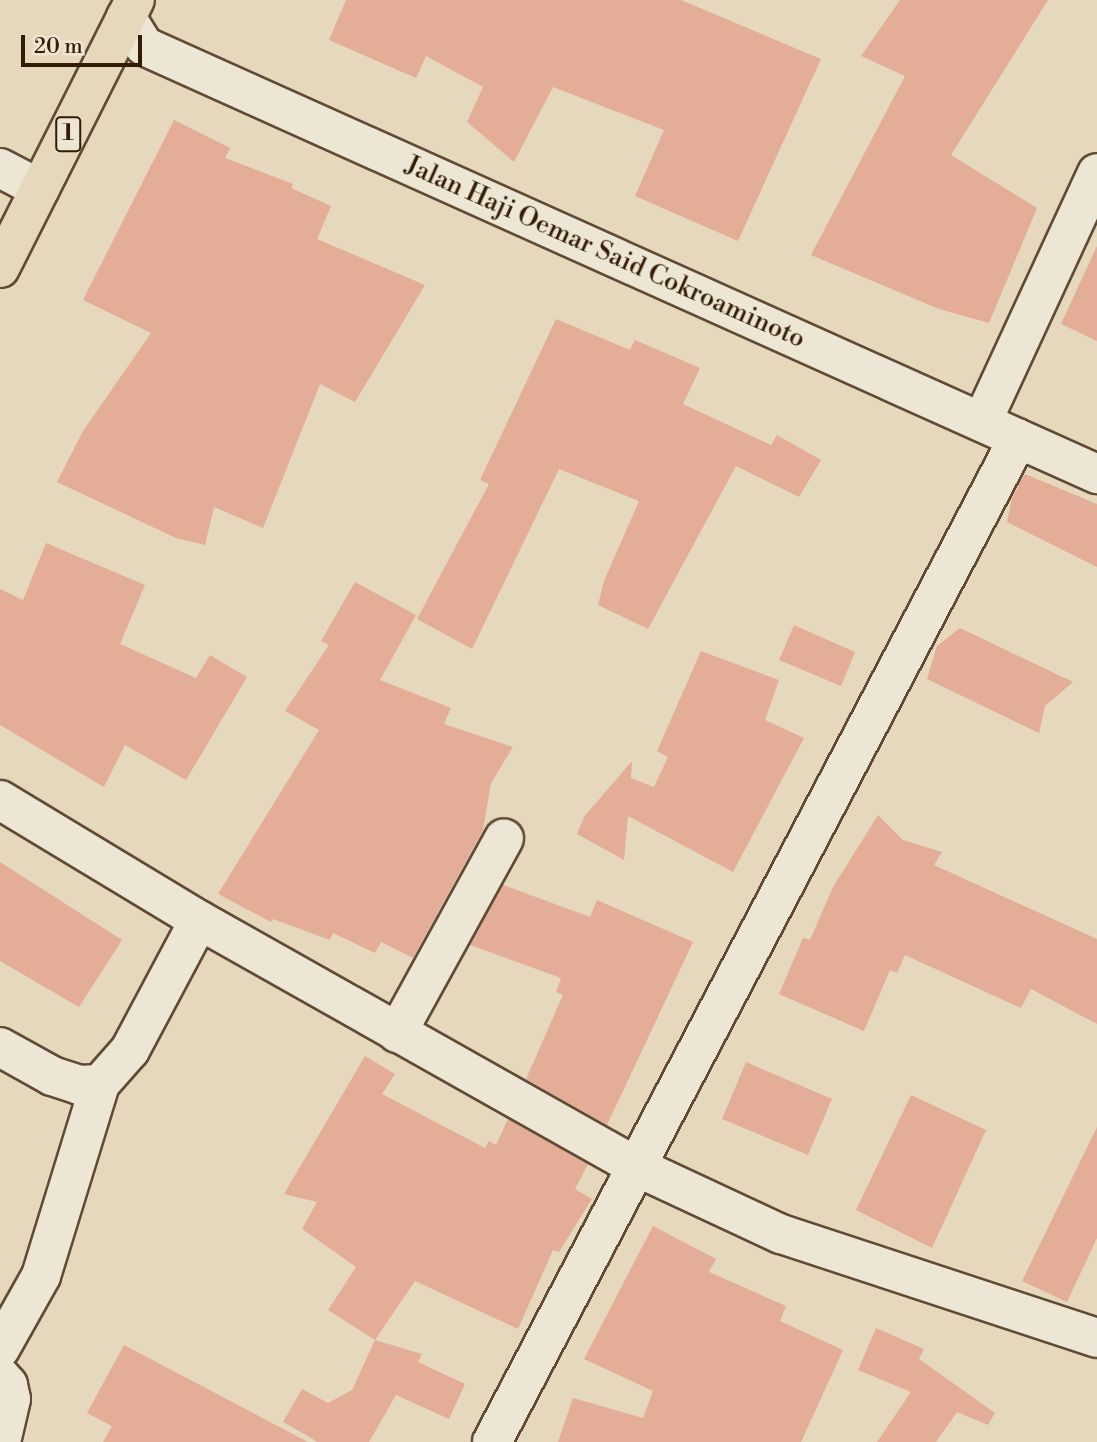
<!DOCTYPE html>
<html>
<head>
<meta charset="utf-8">
<style>
	body { margin:0 }
	#map { position:relative; width:1097px; height:1442px; overflow:hidden; background:#e5d8bd; font-family:"Libre Bodoni",serif }
	div>[style] { position:absolute }
	.building>* { inset:0; background:#e3ad98 }
	.roads { filter:drop-shadow(2px 0 #5f4b34) drop-shadow(-2px 0 #5f4b34) drop-shadow(0 2px #5f4b34) drop-shadow(0 -2px #5f4b34) }
	.minor>* { height:38px; margin:-19px; padding:0 19px; transform-origin:19px; border-radius:19px; background:#eee6d4 }
	.highway>* { height:38px; margin:-19px; padding:0 19px; transform-origin:19px; border-radius:19px; background:#e5d8bd }
	span { translate:-50% -50%; white-space:nowrap; text-align:center; line-height:1.15; -webkit-text-stroke:5px #eee6d4; paint-order:stroke }
	.shield-label span { padding:2px 5px; background:#eee6d4; border:2px solid; border-radius:5px; -webkit-text-stroke-width:0 }
	.shield-label { font-size:24px; color:#321c06; font-weight:700 }
	.street-label { font-size:26px; color:#321c06 }
	.scale { position:absolute; left:21px; top:35px; width:121px; height:32px; box-sizing:border-box; border:4px solid #321c06; border-top:0; padding-left:9px; font-size:21px; line-height:24px; white-space:nowrap; color:#321c06; -webkit-text-stroke:5px #eee6d4; paint-order:stroke }
</style>
</head>
<body>
<div id="map">
	<div class="building">
		<i style="clip-path:polygon(346px 0,681px 0,821px 59px,738px 241px,635px 196px,664px 130px,553px 87px,514px 162px,467px 122px,483px 87px,426px 56px,416px 78px,329px 40px)"></i>
		<i style="clip-path:polygon(900px 0,1048px 0,951px 155px,1037px 208px,989px 323px,939px 309px,811px 255px,905px 76px,861px 56px)"></i>
		<i style="clip-path:polygon(174px 120px,230px 148px,225px 158px,293px 184px,291px 188px,331px 206px,317px 239px,425px 285px,355px 402px,320px 384px,263px 528px,214px 507px,205px 545px,176px 538px,57px 482px,83px 431px,151px 333px,83px 300px)"></i>
		<i style="clip-path:polygon(1097px 246px,1097px 341px,1061px 324px)"></i>
		<i style="clip-path:polygon(556px 319px,630px 350px,635px 340px,700px 368px,683px 404px,771px 445px,777px 435px,821px 460px,799px 497px,736px 466px,648px 629px,598px 605px,604px 581px,639px 501px,559px 469px,472px 649px,417px 619px,489px 484px,480px 480px)"></i>
		<i style="clip-path:polygon(1025px 474px,1097px 504px,1097px 567px,1007px 522px,1012px 498px)"></i>
		<i style="clip-path:polygon(46px 543px,145px 585px,120px 644px,196px 678px,210px 655px,247px 677px,186px 780px,125px 745px,104px 787px,0 725px,0 589px,23px 600px)"></i>
		<i style="clip-path:polygon(355px 582px,416px 615px,380px 680px,451px 708px,444px 724px,513px 747px,491px 783px,483px 830px,413px 958px,381px 942px,375px 953px,333px 933px,330px 940px,273px 919px,271px 922px,218px 894px,319px 730px,285px 711px,329px 645px,321px 641px)"></i>
		<i style="clip-path:polygon(794px 625px,855px 652px,841px 686px,779px 660px)"></i>
		<i style="clip-path:polygon(960px 628px,1073px 682px,1045px 706px,1039px 733px,927px 679px,937px 646px)"></i>
		<i style="clip-path:polygon(701px 651px,779px 680px,765px 720px,804px 738px,733px 872px,628px 816px,624px 860px,577px 834px,584px 817px,632px 761px,631px 778px,654px 787px,668px 757px,657px 751px)"></i>
		<i style="clip-path:polygon(878px 815px,903px 840px,942px 852px,934px 865px,1097px 939px,1097px 1024px,1031px 989px,1021px 1008px,905px 955px,897px 973px,890px 970px,864px 1031px,779px 994px,803px 938px,810px 940px,833px 887px)"></i>
		<i style="clip-path:polygon(0 862px,122px 940px,79px 1007px,0 961px)"></i>
		<i style="clip-path:polygon(503px 885px,590px 917px,597px 900px,693px 942px,607px 1125px,526px 1079px,563px 995px,556px 992px,561px 978px,470px 945px)"></i>
		<i style="clip-path:polygon(365px 1056px,395px 1074px,382px 1094px,485px 1148px,489px 1141px,496px 1145px,508px 1119px,588px 1164px,575px 1189px,592px 1199px,559px 1252px,553px 1250px,518px 1329px,415px 1281px,375px 1340px,328px 1310px,356px 1267px,302px 1229px,317px 1202px,284px 1194px)"></i>
		<i style="clip-path:polygon(746px 1062px,832px 1099px,808px 1155px,722px 1119px)"></i>
		<i style="clip-path:polygon(911px 1095px,986px 1130px,932px 1248px,856px 1210px)"></i>
		<i style="clip-path:polygon(1097px 1127px,1097px 1238px,1067px 1302px,1022px 1281px)"></i>
		<i style="clip-path:polygon(653px 1226px,716px 1259px,709px 1272px,786px 1306px,780px 1321px,843px 1350px,801px 1442px,558px 1442px,573px 1398px,643px 1418px,653px 1391px,584px 1359px)"></i>
		<i style="clip-path:polygon(876px 1328px,924px 1349px,919px 1359px,995px 1413px,988px 1425px,957px 1412px,936px 1442px,877px 1442px,911px 1392px,858px 1370px)"></i>
		<i style="clip-path:polygon(375px 1340px,422px 1354px,418px 1362px,465px 1384px,449px 1419px,396px 1395px,369px 1442px,318px 1442px,283px 1422px,302px 1389px,328px 1403px,352px 1390px)"></i>
		<i style="clip-path:polygon(124px 1345px,308px 1442px,103px 1442px,112px 1426px,87px 1413px)"></i>
	</div>
	<div class="roads">
		<div class="minor">
			<i style="left:126px;top:17px;width:34px;rotate:58deg"></i>
			<i style="left:144px;top:46px;width:1045px;rotate:24.19deg"></i>
			<i style="left:0;top:168px;width:45px;rotate:27.7deg"></i>
			<i style="left:982px;top:422px;width:274px;rotate:-65.2deg"></i>
			<i style="left:0;top:800px;width:232px;rotate:31.1deg"></i>
			<i style="left:397px;top:1033px;width:222px;rotate:-61.2deg"></i>
			<i style="left:0;top:1047px;width:60px;rotate:29.1deg"></i>
			<i style="left:52px;top:1076px;width:28px;rotate:18deg"></i>
			<i style="left:79px;top:1085px;width:21px;rotate:-3deg"></i>
			<i style="left:100px;top:1084px;width:45px;rotate:-48.6deg"></i>
			<i style="left:130px;top:1050px;width:147px;rotate:-62deg"></i>
			<i style="left:199px;top:920px;width:503px;rotate:29.42deg"></i>
			<i style="left:637px;top:1167px;width:159px;rotate:25deg"></i>
			<i style="left:781px;top:1234px;width:333px;rotate:18.2deg"></i>
			<i style="left:0;top:1349px;width:84px;rotate:-60.7deg"></i>
			<i style="left:41px;top:1276px;width:201px;rotate:-72.9deg"></i>
			<i style="left:0;top:1376px;width:12px;rotate:48deg"></i>
			<i style="left:8px;top:1385px;width:14px;rotate:78deg"></i>
			<i style="left:11px;top:1399px;width:44px;rotate:103.1deg"></i>
			<i style="left:492px;top:1442px;width:1133px;rotate:-62.33deg"></i>
		</div>
		<div class="highway">
			<i style="left:0;top:268px;width:300px;rotate:-63.3deg"></i>
		</div>
	</div>
	<div class="shield-label">
		<span style="left:68px;top:134px">1</span>
	</div>
	<div class="street-label">
		<span style="left:605px;top:253px;rotate:24deg">Jalan Haji Oemar Said Cokroaminoto</span>
	</div>
	<div class="scale">20 m</div>
</div>
</body>
</html>
